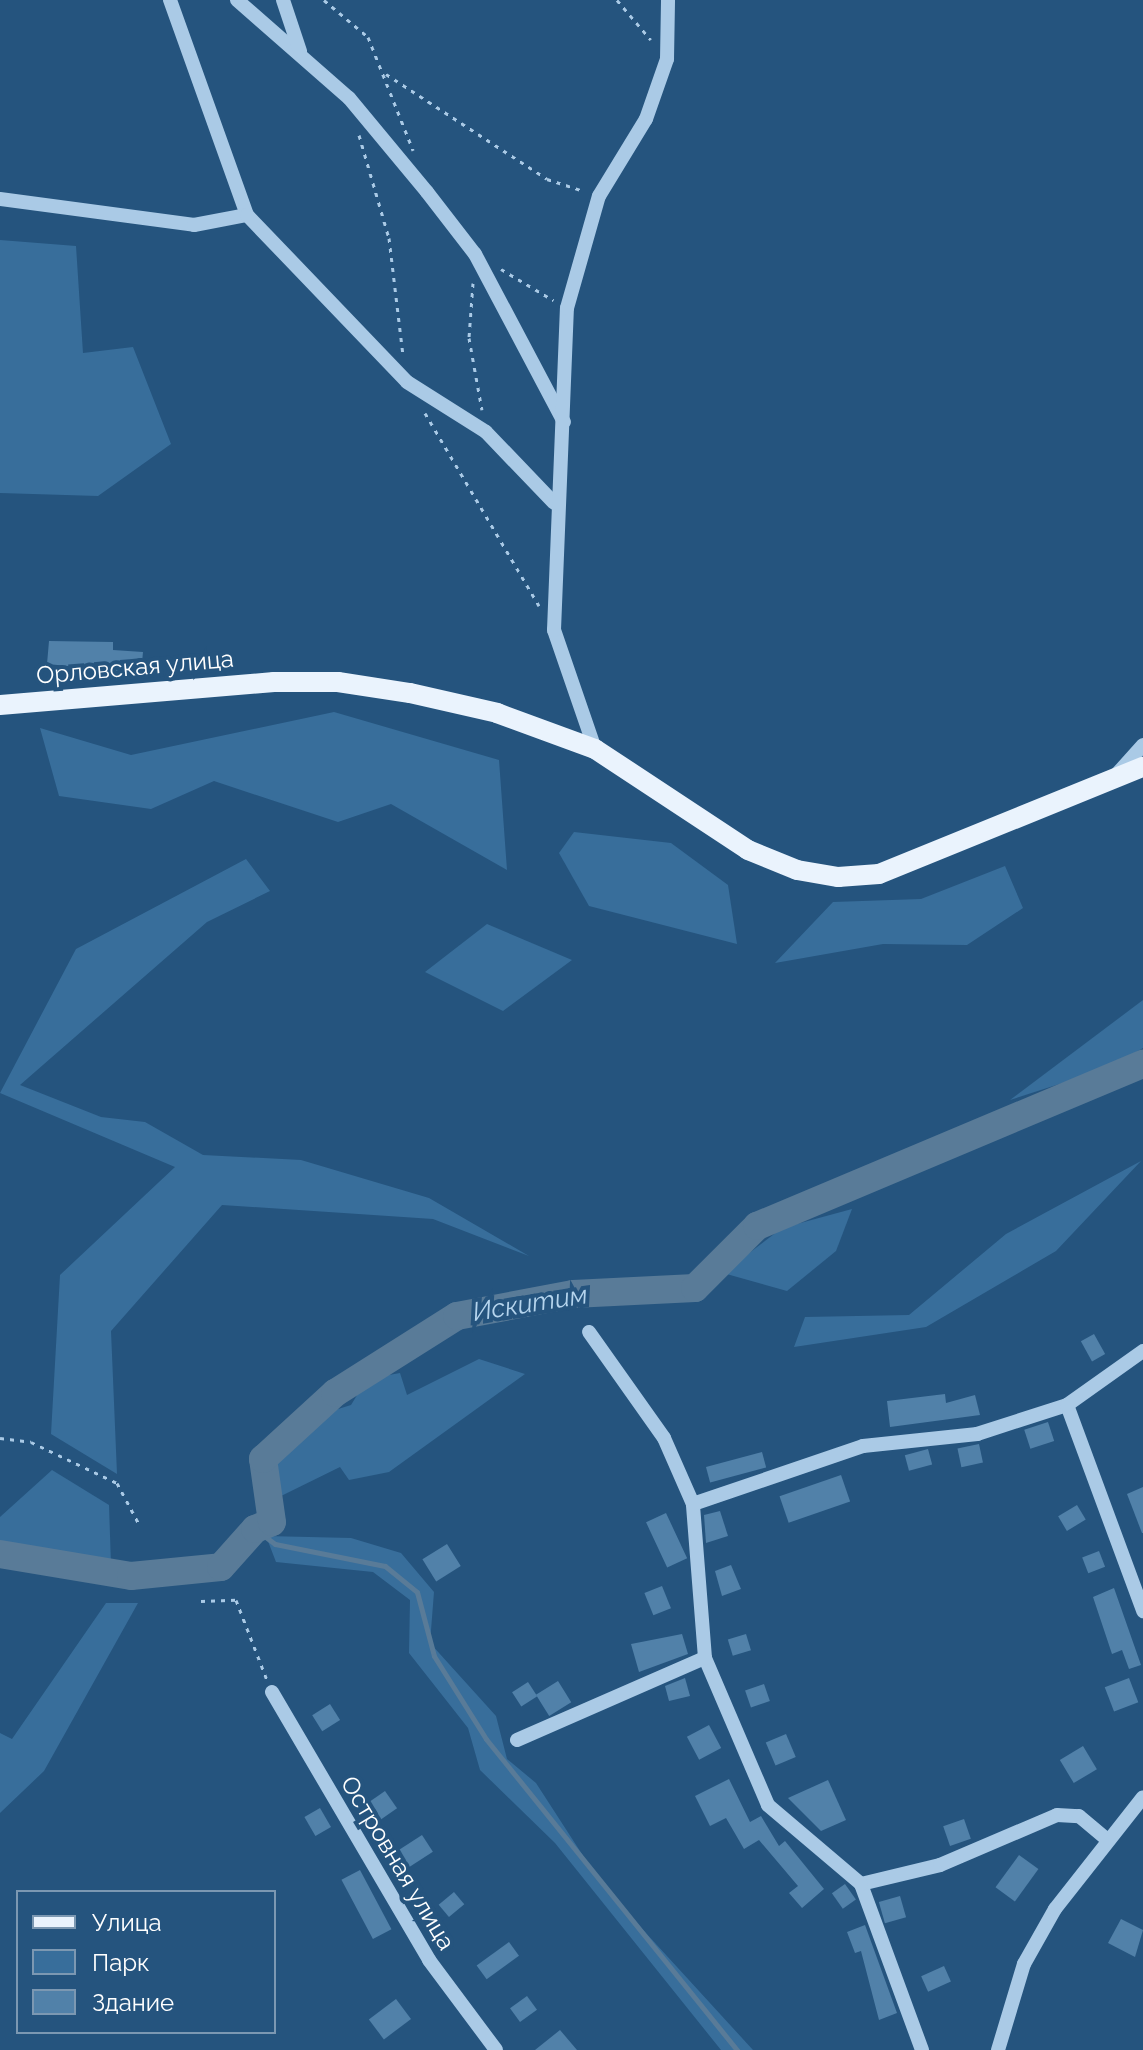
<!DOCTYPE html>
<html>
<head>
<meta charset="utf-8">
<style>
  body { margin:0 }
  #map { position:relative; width:1143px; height:2050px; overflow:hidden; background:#25547e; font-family:Raleway,sans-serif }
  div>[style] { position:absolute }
  .green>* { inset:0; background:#386e9b }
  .stream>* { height:5px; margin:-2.5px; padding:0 2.5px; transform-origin:2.5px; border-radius:2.5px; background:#597b98 }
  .river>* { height:28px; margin:-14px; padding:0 14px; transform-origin:14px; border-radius:14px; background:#597b98 }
  .building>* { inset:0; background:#5181a9; transform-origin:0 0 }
  .path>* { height:3px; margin-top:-1.5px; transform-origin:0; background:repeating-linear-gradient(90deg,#aacae6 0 4px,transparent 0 10px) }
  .minor>* { height:14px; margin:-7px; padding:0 7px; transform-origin:7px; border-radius:7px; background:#aacae6 }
  .major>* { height:20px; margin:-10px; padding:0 10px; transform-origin:10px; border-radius:10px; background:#eaf3fd }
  span { translate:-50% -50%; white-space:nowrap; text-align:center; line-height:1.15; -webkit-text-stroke:8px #25547e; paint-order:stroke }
  .street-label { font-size:24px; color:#fff }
  .water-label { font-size:26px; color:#b5d4ed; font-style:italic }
  .legend { position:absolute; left:16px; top:1890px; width:260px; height:144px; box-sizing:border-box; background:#25547e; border:2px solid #7c98b2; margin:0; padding:10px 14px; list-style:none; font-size:24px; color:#fff }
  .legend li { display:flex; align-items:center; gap:16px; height:40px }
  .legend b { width:40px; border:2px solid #7c98b2 }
</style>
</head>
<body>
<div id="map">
  <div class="green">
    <i style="clip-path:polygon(0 240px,76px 246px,83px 353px,133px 347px,171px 444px,98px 496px,0 493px)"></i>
    <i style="clip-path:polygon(334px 712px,499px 760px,507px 870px,391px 804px,338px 822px,214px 781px,151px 809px,59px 796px,40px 728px,131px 755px)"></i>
    <i style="clip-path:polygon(574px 832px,671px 843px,728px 885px,737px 944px,589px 906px,559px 853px)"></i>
    <i style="clip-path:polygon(246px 859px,270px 891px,207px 922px,20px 1085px,101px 1117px,145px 1122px,203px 1155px,301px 1160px,429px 1198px,529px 1256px,433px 1219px,222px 1205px,111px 1331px,117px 1474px,51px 1434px,60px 1275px,175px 1167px,0 1093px,76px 949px)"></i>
    <i style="clip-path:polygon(1005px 866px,1023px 908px,967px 945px,883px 944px,775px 963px,833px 902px,921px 899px)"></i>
    <i style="clip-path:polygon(487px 924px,572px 960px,503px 1011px,425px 972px)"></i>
    <i style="clip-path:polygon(1143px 1000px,1143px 1048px,1109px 1068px,1010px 1100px)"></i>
    <i style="clip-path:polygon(1141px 1161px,1056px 1251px,926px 1327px,794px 1347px,805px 1317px,909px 1315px,1006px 1234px)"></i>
    <i style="clip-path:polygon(852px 1209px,836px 1251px,787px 1291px,723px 1273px,782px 1228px)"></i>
    <i style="clip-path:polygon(479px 1359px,525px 1374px,389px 1472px,349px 1480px,340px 1467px,279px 1497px,275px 1461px,322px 1414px,351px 1405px,367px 1379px,400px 1373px,407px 1395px)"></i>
    <i style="clip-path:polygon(52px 1470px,109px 1505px,111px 1565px,0 1544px,0 1517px)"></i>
    <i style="clip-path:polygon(266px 1536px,351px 1538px,401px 1553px,434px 1592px,430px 1643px,496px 1716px,507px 1759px,536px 1783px,602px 1885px,753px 2050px,721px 2050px,555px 1843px,480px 1770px,468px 1728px,409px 1653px,410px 1600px,373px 1572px,276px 1562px)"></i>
    <i style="clip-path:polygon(106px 1603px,138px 1603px,44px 1771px,0 1813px,0 1733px,12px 1739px)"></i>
  </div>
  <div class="stream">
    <i style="left:255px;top:1529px;width:25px;rotate:37deg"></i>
    <i style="left:275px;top:1544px;width:112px;rotate:11.3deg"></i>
    <i style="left:385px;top:1566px;width:41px;rotate:39.1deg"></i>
    <i style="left:417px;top:1592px;width:66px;rotate:75.1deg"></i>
    <i style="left:434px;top:1656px;width:98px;rotate:57.9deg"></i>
    <i style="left:486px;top:1739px;width:400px;rotate:51.1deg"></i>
  </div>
  <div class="river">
    <i style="left:0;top:1554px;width:133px;rotate:9.5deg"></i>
    <i style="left:131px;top:1576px;width:90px;rotate:-5.7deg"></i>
    <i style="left:221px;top:1567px;width:51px;rotate:-48.2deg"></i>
    <i style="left:255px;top:1529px;width:18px;rotate:-22deg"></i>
    <i style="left:272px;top:1522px;width:64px;rotate:-98.1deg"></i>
    <i style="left:263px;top:1459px;width:98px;rotate:-42.5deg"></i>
    <i style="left:335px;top:1393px;width:144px;rotate:-32.3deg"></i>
    <i style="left:457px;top:1316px;width:118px;rotate:-10.7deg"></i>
    <i style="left:573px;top:1294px;width:122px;rotate:-2.8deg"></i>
    <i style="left:695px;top:1288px;width:88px;rotate:-45deg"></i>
    <i style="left:757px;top:1226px;width:419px;rotate:-22.8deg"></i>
  </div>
  <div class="building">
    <i style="clip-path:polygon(49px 641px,113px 642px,113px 650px,143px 652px,141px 673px,47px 664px)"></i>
    <i style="left:1094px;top:1334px;width:23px;height:15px;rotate:61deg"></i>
    <i style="clip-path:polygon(945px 1394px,946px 1403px,975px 1395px,980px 1415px,890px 1427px,887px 1401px)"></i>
    <i style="left:1048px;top:1422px;width:20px;height:25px;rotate:72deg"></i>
    <i style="left:979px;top:1444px;width:19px;height:22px;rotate:78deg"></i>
    <i style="left:928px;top:1449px;width:16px;height:24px;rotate:75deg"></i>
    <i style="left:762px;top:1452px;width:16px;height:58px;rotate:75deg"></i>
    <i style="left:841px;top:1475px;width:28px;height:65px;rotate:71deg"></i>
    <i style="clip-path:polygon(1143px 1487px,1143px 1533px,1142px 1533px,1127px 1494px)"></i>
    <i style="left:1077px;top:1505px;width:17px;height:22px;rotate:59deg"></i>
    <i style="clip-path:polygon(720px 1511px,728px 1536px,706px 1543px,704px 1515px)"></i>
    <i style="left:666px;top:1513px;width:50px;height:22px;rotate:65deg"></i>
    <i style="left:447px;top:1544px;width:26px;height:29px;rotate:58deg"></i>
    <i style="left:1099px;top:1551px;width:17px;height:18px;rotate:69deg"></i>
    <i style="clip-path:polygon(731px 1565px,741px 1589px,722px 1596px,715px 1571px)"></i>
    <i style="left:662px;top:1586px;width:24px;height:19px;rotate:68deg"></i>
    <i style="clip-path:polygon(1114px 1588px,1141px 1665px,1129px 1669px,1122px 1650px,1112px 1654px,1093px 1597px)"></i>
    <i style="clip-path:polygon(682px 1634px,688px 1654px,639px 1672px,631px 1644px)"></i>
    <i style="left:746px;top:1634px;width:17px;height:19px;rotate:73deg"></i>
    <i style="clip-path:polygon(685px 1678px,690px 1696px,669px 1701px,665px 1686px)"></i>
    <i style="left:1129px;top:1678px;width:26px;height:26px;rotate:69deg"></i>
    <i style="left:558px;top:1681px;width:25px;height:26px;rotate:58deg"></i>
    <i style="left:528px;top:1682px;width:17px;height:19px;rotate:57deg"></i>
    <i style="left:764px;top:1684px;width:18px;height:20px;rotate:71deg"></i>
    <i style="left:330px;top:1704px;width:19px;height:21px;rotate:58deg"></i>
    <i style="left:709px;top:1725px;width:26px;height:25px;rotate:62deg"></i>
    <i style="left:786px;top:1734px;width:25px;height:22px;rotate:67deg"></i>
    <i style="left:1083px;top:1746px;width:27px;height:27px;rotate:59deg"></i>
    <i style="clip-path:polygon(729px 1779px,750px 1822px,761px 1816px,779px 1846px,785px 1841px,824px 1889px,802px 1908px,789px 1893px,798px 1886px,759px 1840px,744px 1849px,726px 1818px,710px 1826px,695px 1796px)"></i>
    <i style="clip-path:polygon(828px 1780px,846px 1820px,821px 1831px,788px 1798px)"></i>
    <i style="left:385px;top:1791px;width:21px;height:22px;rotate:55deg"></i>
    <i style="left:320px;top:1808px;width:22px;height:18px;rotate:60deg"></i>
    <i style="left:964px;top:1819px;width:21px;height:22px;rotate:71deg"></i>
    <i style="left:422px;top:1835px;width:20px;height:29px;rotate:57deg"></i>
    <i style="left:1019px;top:1855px;width:24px;height:40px;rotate:36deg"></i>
    <i style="left:360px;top:1870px;width:67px;height:21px;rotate:62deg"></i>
    <i style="left:845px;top:1884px;width:19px;height:16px;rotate:55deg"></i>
    <i style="left:454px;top:1892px;width:16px;height:20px;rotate:50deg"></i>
    <i style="left:900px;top:1896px;width:22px;height:22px;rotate:74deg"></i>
    <i style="clip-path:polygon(1121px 1919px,1143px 1930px,1135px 1957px,1108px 1943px)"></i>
    <i style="clip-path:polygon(865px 1925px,897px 2013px,879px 2020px,861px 1951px,855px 1953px,847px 1932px)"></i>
    <i style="left:509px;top:1942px;width:17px;height:40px;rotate:54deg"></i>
    <i style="left:944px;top:1966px;width:17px;height:25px;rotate:66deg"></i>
    <i style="left:527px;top:1996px;width:17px;height:21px;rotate:54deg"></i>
    <i style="left:396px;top:1999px;width:25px;height:34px;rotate:53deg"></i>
    <i style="clip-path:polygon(560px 2030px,577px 2050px,535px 2050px)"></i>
  </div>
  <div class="path">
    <i style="left:324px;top:0;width:57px;rotate:40.1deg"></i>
    <i style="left:368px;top:37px;width:122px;rotate:68.3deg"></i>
    <i style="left:617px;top:0;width:52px;rotate:49.6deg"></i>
    <i style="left:386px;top:74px;width:192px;rotate:33.1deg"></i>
    <i style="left:547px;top:179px;width:39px;rotate:18deg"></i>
    <i style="left:359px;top:135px;width:107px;rotate:73.8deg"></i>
    <i style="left:389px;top:238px;width:118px;rotate:83.2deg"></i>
    <i style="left:501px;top:269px;width:61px;rotate:30.8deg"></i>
    <i style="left:473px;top:283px;width:55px;rotate:94.2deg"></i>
    <i style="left:469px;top:338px;width:73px;rotate:79.8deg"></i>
    <i style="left:425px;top:413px;width:224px;rotate:59.4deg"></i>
    <i style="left:0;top:1438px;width:31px;rotate:7deg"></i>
    <i style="left:31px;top:1442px;width:95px;rotate:25.5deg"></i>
    <i style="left:117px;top:1483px;width:47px;rotate:61.8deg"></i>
    <i style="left:201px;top:1601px;width:35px;rotate:-2deg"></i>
    <i style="left:236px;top:1600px;width:86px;rotate:68.8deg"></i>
  </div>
  <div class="minor">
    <i style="left:170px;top:0;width:228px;rotate:70.3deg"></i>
    <i style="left:237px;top:0;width:149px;rotate:41.2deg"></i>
    <i style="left:349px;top:98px;width:122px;rotate:50.3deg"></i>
    <i style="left:427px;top:192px;width:78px;rotate:52.3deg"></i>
    <i style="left:475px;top:254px;width:190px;rotate:62.1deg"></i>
    <i style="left:283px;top:0;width:54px;rotate:71.6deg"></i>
    <i style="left:0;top:199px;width:196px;rotate:7.6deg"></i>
    <i style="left:194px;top:225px;width:54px;rotate:-10.7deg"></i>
    <i style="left:247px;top:215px;width:231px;rotate:46.2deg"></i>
    <i style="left:407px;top:382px;width:93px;rotate:32.3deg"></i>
    <i style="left:486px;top:432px;width:98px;rotate:46.2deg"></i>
    <i style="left:595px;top:749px;width:126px;rotate:-109deg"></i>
    <i style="left:554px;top:630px;width:322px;rotate:-87.7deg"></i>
    <i style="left:567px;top:308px;width:116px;rotate:-74.1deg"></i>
    <i style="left:599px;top:196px;width:90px;rotate:-58.6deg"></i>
    <i style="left:646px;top:119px;width:64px;rotate:-70.7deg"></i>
    <i style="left:667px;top:59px;width:59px;rotate:-89deg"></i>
    <i style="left:1117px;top:774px;width:39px;rotate:-48deg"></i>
    <i style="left:589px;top:1332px;width:130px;rotate:54.7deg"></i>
    <i style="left:664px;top:1438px;width:72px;rotate:66.3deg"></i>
    <i style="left:1067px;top:1405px;width:220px;rotate:69.7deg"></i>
    <i style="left:272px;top:1692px;width:311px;rotate:59.6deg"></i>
    <i style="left:429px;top:1960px;width:112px;rotate:53.3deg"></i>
    <i style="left:517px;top:1740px;width:205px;rotate:-23.6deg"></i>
    <i style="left:861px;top:1884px;width:81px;rotate:-13.5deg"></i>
    <i style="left:940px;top:1865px;width:127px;rotate:-23.1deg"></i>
    <i style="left:1057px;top:1815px;width:22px;rotate:3deg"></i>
    <i style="left:1079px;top:1816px;width:35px;rotate:40deg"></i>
    <i style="left:922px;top:2050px;width:177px;rotate:-110.2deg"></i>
    <i style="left:861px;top:1884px;width:122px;rotate:-139.7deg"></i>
    <i style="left:768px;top:1805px;width:160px;rotate:-113.2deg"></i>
    <i style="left:705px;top:1658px;width:154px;rotate:-94.5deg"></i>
    <i style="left:693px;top:1504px;width:180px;rotate:-18.8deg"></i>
    <i style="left:863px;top:1446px;width:115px;rotate:-6deg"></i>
    <i style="left:977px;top:1434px;width:95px;rotate:-17.9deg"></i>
    <i style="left:1067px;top:1405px;width:93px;rotate:-35.4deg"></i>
    <i style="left:998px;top:2050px;width:90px;rotate:-73.2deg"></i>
    <i style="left:1024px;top:1964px;width:63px;rotate:-60.6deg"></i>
    <i style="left:1055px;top:1909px;width:142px;rotate:-51.8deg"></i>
  </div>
  <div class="major">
    <i style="left:0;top:705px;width:275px;rotate:-4.8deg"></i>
    <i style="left:274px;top:682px;width:64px"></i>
    <i style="left:338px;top:682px;width:73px;rotate:8.7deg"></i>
    <i style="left:410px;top:693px;width:89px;rotate:12.9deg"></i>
    <i style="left:497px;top:713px;width:104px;rotate:20.2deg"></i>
    <i style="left:595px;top:749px;width:183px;rotate:33.4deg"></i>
    <i style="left:748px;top:850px;width:53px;rotate:22.2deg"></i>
    <i style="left:797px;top:870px;width:42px;rotate:9.7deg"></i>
    <i style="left:838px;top:877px;width:41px;rotate:-4.2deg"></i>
    <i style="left:879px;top:874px;width:285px;rotate:-22.1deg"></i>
  </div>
  <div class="street-label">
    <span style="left:135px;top:667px;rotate:-5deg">Орловская улица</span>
    <span style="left:398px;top:1863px;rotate:59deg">Островная улица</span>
  </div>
  <div class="water-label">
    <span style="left:530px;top:1304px;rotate:-9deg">Искитим</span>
  </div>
  <ul class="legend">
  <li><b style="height:10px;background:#eaf3fd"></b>Улица</li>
  <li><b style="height:22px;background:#386e9b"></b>Парк</li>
  <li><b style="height:22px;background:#5181a9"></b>Здание</li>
  </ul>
</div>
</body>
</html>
